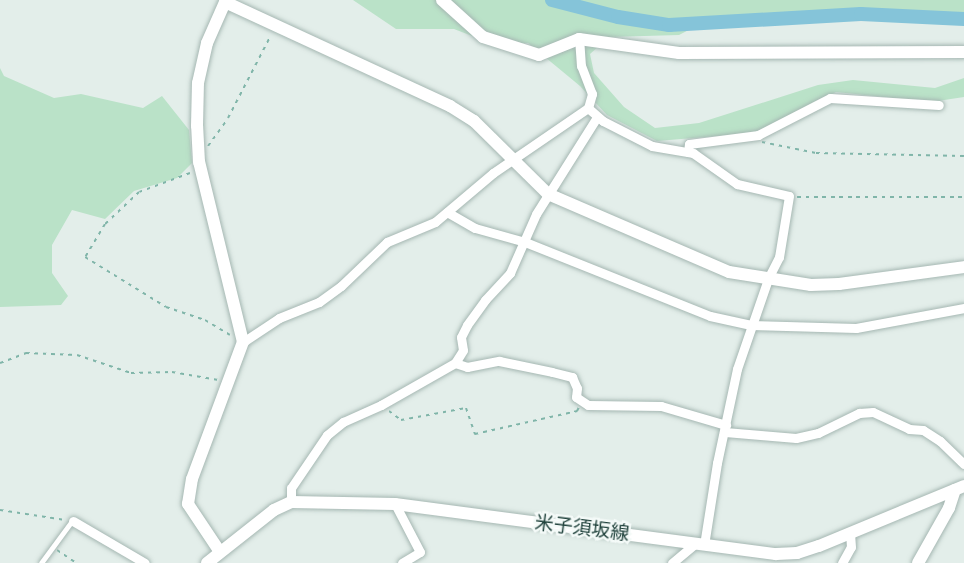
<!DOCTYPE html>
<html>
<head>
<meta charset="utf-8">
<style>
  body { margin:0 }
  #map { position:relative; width:964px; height:563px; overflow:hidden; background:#e3eeea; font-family:"Nunito Sans","Noto Sans JP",sans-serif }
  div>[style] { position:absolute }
  .green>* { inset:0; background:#bae2c8 }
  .river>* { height:14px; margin:-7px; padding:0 7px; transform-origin:7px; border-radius:7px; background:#85c4d9 }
  .path>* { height:2px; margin-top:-1px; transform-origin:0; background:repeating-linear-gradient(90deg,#80b5a9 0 3.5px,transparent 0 8.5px) }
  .roads { filter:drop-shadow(0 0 2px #a5b7b2) drop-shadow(0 0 2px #a5b7b2) }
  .lane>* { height:4.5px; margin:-2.25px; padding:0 2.25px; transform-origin:2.25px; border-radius:2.25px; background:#fff }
  .street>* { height:9px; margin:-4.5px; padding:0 4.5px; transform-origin:4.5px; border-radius:4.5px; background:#fff }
  .secondary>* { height:12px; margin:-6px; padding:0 6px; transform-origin:6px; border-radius:6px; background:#fff }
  span { translate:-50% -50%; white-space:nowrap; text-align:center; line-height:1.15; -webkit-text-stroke:5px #f4faf8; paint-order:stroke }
  .street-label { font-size:19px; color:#20423c }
</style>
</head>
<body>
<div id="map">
  <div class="green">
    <i style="clip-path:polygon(353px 0,964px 0,964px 14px,716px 16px,679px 35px,609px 37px,590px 54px,594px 73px,624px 107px,655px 128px,699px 123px,818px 85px,853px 80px,935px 88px,964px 78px,964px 97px,931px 102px,836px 92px,754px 133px,657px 141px,607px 115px,580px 86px,528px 43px,493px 44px,454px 29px,396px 29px)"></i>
    <i style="clip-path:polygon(0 68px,4px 76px,54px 98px,81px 94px,143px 108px,162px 96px,189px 130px,192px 163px,177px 178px,134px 191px,105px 219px,72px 210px,52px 245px,52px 273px,68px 296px,61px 305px,0 307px)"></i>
  </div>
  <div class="river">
    <i style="left:552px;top:0;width:68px;rotate:14.4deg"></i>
    <i style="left:618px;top:17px;width:52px;rotate:8.9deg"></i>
    <i style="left:669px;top:25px;width:192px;rotate:-3.3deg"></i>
    <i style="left:861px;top:14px;width:103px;rotate:2.8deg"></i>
  </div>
  <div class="path">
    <i style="left:762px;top:142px;width:55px;rotate:11.5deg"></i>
    <i style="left:816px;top:153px;width:148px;rotate:1.2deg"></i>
    <i style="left:208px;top:146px;width:34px;rotate:-54deg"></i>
    <i style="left:228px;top:118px;width:93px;rotate:-62.6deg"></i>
    <i style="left:190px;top:173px;width:54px;rotate:159.6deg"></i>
    <i style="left:139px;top:192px;width:47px;rotate:136.7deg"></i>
    <i style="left:105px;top:224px;width:39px;rotate:121deg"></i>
    <i style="left:85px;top:257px;width:95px;rotate:31.7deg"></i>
    <i style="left:166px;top:307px;width:41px;rotate:18.4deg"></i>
    <i style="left:205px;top:320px;width:29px;rotate:31deg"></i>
    <i style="left:797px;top:197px;width:167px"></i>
    <i style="left:0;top:363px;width:28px;rotate:-21deg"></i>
    <i style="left:26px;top:353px;width:51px;rotate:2.2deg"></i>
    <i style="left:77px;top:355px;width:57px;rotate:18.4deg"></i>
    <i style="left:131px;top:373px;width:41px;rotate:-1.4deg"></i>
    <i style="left:172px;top:372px;width:47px;rotate:9.9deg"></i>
    <i style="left:389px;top:411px;width:15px;rotate:37deg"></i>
    <i style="left:401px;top:420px;width:66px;rotate:-10.5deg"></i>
    <i style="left:466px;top:408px;width:28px;rotate:71deg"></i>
    <i style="left:475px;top:434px;width:105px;rotate:-12.7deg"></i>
    <i style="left:577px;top:411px;width:4px;rotate:-63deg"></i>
    <i style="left:0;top:510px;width:66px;rotate:8.7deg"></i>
    <i style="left:57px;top:550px;width:23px;rotate:34deg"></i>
  </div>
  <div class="roads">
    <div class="lane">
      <i style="left:41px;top:563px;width:52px;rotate:-53.6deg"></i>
    </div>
    <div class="street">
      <i style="left:588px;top:108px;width:20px;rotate:41deg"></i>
      <i style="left:603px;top:121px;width:55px;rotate:27deg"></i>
      <i style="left:652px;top:146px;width:42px;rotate:9.7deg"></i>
      <i style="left:693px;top:153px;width:54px;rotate:35.2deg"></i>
      <i style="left:737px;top:184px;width:53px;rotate:13deg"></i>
      <i style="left:789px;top:196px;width:62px;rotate:99.3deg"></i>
      <i style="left:779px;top:257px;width:25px;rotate:117deg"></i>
      <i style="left:768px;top:279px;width:95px;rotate:109deg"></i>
      <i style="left:737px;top:369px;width:96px;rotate:102deg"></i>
      <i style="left:717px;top:463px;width:83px;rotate:99deg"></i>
      <i style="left:688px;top:152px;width:8px;rotate:-83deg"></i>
      <i style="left:689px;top:144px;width:70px;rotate:-7.4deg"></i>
      <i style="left:758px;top:135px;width:81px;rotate:-27.2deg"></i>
      <i style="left:830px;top:98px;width:109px;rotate:3.7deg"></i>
      <i style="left:447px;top:212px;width:32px;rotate:30deg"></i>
      <i style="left:475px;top:228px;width:52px;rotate:15.6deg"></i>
      <i style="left:525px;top:242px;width:199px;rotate:21.8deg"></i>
      <i style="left:710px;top:316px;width:42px;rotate:12.4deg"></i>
      <i style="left:751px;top:325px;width:105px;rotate:1.6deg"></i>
      <i style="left:856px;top:328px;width:110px;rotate:-10.5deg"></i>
      <i style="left:243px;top:342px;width:43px;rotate:-33.7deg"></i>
      <i style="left:279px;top:318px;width:43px;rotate:-21.8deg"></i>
      <i style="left:319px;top:302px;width:27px;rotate:-36deg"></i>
      <i style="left:341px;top:286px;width:64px;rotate:-43.7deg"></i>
      <i style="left:387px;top:242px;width:52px;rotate:-22.6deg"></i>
      <i style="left:435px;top:222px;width:76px;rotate:-40.2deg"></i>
      <i style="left:493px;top:173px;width:115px;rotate:-34.4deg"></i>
      <i style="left:588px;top:108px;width:15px;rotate:-74deg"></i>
      <i style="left:592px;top:94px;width:30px;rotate:-111deg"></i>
      <i style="left:581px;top:66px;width:27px;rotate:-94deg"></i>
      <i style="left:455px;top:363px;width:13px;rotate:18deg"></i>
      <i style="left:467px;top:367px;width:33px;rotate:-11deg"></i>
      <i style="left:499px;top:361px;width:54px;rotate:11.7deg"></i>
      <i style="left:552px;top:372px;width:21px;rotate:14deg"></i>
      <i style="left:572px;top:377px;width:12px;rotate:66deg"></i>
      <i style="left:577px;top:388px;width:9px;rotate:96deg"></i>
      <i style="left:576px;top:397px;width:14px;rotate:34deg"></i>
      <i style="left:588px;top:405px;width:73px;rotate:0.8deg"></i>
      <i style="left:661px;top:406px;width:68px;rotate:16.3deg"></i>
      <i style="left:725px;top:432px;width:71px;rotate:4.8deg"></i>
      <i style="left:796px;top:438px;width:23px;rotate:-13deg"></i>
      <i style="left:818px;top:433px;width:46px;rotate:-26deg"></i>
      <i style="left:859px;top:413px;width:14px;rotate:-4deg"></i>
      <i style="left:873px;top:412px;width:40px;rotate:25deg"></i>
      <i style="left:909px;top:429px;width:14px;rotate:4deg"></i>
      <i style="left:923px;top:430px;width:20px;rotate:33deg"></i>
      <i style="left:940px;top:441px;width:33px;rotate:44deg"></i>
      <i style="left:291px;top:502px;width:14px;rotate:-90deg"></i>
      <i style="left:291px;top:488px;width:64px;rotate:-55.8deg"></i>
      <i style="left:327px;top:435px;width:21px;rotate:-39deg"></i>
      <i style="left:343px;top:422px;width:42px;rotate:-24.1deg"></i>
      <i style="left:381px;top:405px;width:85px;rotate:-29.6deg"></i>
      <i style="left:455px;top:363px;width:15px;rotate:-58deg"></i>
      <i style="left:463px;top:350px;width:13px;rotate:-99deg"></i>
      <i style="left:461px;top:337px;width:13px;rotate:-63deg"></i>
      <i style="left:467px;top:325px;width:31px;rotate:-54deg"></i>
      <i style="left:485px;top:300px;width:37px;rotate:-47deg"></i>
      <i style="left:510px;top:273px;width:64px;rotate:-66.2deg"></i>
      <i style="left:536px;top:214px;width:115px;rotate:-57.8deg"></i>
      <i style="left:395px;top:504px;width:54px;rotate:62.5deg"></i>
      <i style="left:420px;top:552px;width:21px;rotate:149deg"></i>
      <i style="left:73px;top:521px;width:83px;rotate:30.3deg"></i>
      <i style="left:672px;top:563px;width:30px;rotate:-40deg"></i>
      <i style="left:842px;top:563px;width:18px;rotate:-61deg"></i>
      <i style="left:851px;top:547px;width:14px;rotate:-94deg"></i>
    </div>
    <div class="secondary">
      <i style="left:442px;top:0;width:55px;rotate:42.1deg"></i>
      <i style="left:483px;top:37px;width:59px;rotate:17.8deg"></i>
      <i style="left:539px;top:55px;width:43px;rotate:-21.8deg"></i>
      <i style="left:579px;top:39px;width:101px;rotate:8deg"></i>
      <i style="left:679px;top:53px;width:285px;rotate:-0.2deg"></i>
      <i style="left:225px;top:2px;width:248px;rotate:24.8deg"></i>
      <i style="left:450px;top:106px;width:28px;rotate:32deg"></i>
      <i style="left:474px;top:121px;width:104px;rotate:44.6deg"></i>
      <i style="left:548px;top:194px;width:197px;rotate:23.3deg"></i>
      <i style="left:729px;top:272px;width:83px;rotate:9deg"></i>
      <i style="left:811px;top:285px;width:28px;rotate:-2deg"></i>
      <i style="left:839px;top:284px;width:126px;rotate:-7.7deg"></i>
      <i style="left:220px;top:552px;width:58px;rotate:-123.7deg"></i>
      <i style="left:188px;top:504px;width:25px;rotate:-81deg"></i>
      <i style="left:192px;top:479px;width:146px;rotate:-69.6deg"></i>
      <i style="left:243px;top:342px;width:185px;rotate:-103.7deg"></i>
      <i style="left:199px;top:162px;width:36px;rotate:-93deg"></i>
      <i style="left:197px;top:126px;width:43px;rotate:-88.7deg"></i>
      <i style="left:198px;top:83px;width:41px;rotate:-77.3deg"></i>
      <i style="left:207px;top:43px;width:47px;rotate:-66.2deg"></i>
      <i style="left:207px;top:563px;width:85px;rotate:-38.3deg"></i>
      <i style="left:274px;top:510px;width:19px;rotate:-25deg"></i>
      <i style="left:291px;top:502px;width:104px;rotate:1.1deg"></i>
      <i style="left:395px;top:504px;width:384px;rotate:7.5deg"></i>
      <i style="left:776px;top:554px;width:21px;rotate:-3deg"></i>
      <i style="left:797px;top:553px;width:23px;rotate:-18deg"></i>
      <i style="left:819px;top:546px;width:157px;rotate:-22.5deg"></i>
      <i style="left:918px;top:563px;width:63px;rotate:-60.6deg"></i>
      <i style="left:949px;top:508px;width:19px;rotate:-72deg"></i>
    </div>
  </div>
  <div class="street-label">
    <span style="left:582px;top:529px;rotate:7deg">米子須坂線</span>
  </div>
</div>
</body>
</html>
